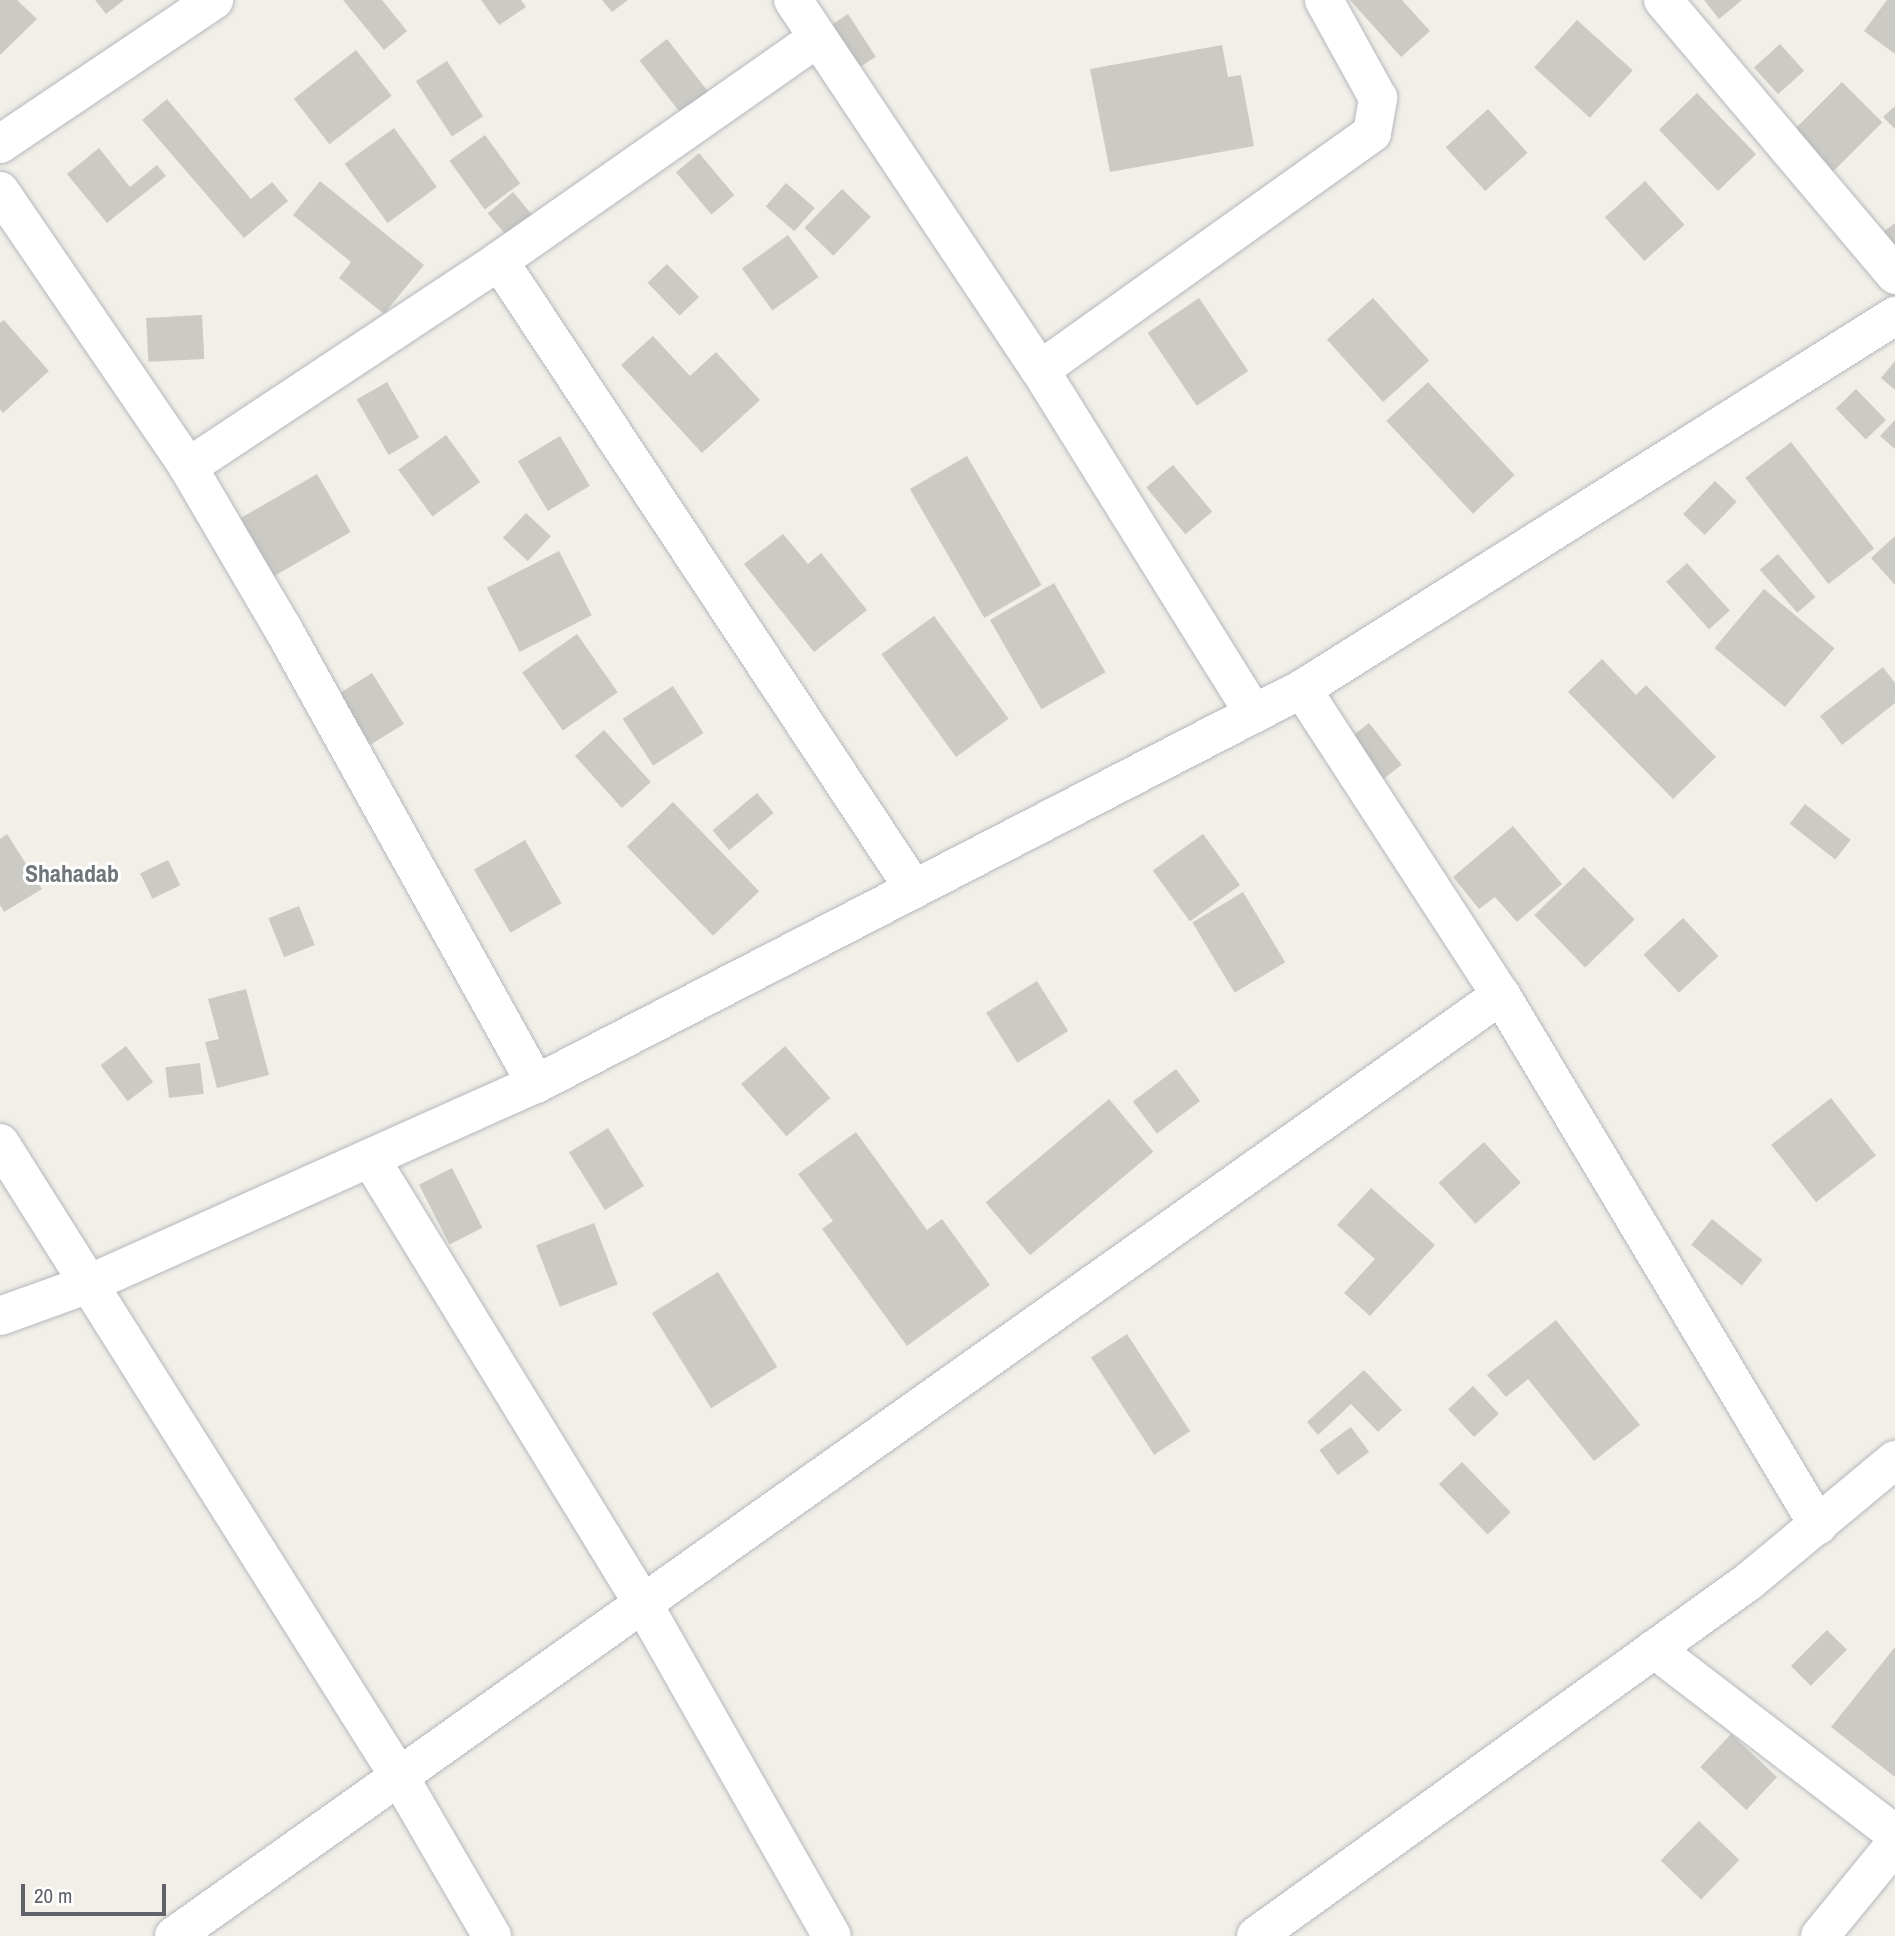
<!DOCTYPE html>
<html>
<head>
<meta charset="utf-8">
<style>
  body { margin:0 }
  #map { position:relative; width:1895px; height:1936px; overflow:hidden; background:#f1efe8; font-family:"Archivo Narrow",sans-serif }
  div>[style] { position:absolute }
  .building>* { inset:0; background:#cccac5; transform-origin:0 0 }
  .roads { filter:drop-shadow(0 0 2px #b5b8bc) drop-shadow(0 0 2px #b5b8bc) }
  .street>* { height:38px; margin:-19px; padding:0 19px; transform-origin:19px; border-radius:19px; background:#fff }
  .secondary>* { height:38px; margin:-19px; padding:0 19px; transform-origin:19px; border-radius:19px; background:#fff }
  span { translate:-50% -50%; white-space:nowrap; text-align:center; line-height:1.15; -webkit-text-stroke:6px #fff; paint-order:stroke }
  .quarter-label { font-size:24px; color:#70757a; font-weight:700 }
  .scale { position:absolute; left:21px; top:1884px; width:145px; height:32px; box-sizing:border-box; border:4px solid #5f6368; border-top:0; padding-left:9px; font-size:21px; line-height:24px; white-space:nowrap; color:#5f6368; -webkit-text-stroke:5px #fff; paint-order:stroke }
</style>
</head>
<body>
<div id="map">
  <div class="building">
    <i style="clip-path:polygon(0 0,17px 0,37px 19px,0 55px)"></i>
    <i style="clip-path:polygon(95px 0,124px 0,106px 14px)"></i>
    <i style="clip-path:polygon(343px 0,382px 0,407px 31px,384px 50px)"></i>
    <i style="clip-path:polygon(481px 0,521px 0,526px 7px,499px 25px)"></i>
    <i style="clip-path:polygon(602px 0,628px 0,612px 12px)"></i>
    <i style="clip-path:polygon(1350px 0,1402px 0,1430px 31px,1401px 57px)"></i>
    <i style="clip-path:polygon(1704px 0,1742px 0,1719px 19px)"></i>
    <i style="clip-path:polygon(1887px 0,1895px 0,1895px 54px,1864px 31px)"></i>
    <i style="left:848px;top:14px;width:51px;height:22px;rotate:57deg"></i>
    <i style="left:1577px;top:20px;width:75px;height:64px;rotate:42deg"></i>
    <i style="left:667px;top:39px;width:72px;height:35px;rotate:52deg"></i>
    <i style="left:1780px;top:44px;width:36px;height:35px;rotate:48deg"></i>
    <i style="clip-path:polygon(1222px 45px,1228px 77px,1241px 75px,1254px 146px,1110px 172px,1090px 69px)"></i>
    <i style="left:356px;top:50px;width:58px;height:79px;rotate:52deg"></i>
    <i style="left:447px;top:61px;width:66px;height:37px;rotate:57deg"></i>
    <i style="left:1842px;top:82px;width:57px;height:71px;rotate:45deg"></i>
    <i style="left:1697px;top:93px;width:85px;height:53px;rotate:46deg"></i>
    <i style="clip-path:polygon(167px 99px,251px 199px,272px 182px,288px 201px,244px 238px,142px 120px)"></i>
    <i style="clip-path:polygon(1895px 106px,1895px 129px,1883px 117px)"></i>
    <i style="left:1488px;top:109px;width:59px;height:57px;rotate:48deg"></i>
    <i style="left:394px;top:128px;width:73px;height:61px;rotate:54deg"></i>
    <i style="left:485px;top:135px;width:60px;height:44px;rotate:54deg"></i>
    <i style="clip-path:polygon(99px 148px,130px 187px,157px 165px,166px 176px,107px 223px,67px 174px)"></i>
    <i style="left:699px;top:153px;width:55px;height:30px;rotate:50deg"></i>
    <i style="clip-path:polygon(320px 181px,424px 265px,384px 314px,339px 278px,351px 262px,293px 215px)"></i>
    <i style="left:1645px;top:181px;width:59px;height:54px;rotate:48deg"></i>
    <i style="left:786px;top:183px;width:38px;height:31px;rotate:41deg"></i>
    <i style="left:842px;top:189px;width:40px;height:54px;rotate:44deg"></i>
    <i style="left:513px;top:192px;width:34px;height:33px;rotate:50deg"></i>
    <i style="clip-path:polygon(1895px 223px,1895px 262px,1876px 237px)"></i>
    <i style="left:788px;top:235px;width:52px;height:57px;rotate:54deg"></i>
    <i style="left:667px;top:264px;width:46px;height:27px;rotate:46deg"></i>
    <i style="left:1199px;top:298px;width:88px;height:62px;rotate:56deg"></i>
    <i style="left:1373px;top:298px;width:84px;height:62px;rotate:48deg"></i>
    <i style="left:202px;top:315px;width:44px;height:56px;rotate:87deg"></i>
    <i style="clip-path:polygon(4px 320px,49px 371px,3px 413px,0 409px,0 323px)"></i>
    <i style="clip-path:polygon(653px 336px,690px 376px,716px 352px,760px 400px,702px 453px,621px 365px)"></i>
    <i style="clip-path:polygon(1895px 361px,1895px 390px,1881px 378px)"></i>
    <i style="left:387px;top:382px;width:64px;height:35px;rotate:60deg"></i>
    <i style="left:1428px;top:382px;width:127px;height:57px;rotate:47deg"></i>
    <i style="left:1856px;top:389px;width:43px;height:28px;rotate:46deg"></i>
    <i style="clip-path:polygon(1895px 420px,1895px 449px,1880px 436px)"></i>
    <i style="left:446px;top:435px;width:58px;height:59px;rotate:54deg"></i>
    <i style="left:560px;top:436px;width:58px;height:49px;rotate:59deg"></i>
    <i style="left:1791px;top:442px;width:135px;height:58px;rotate:52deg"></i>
    <i style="left:967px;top:456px;width:149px;height:66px;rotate:60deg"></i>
    <i style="left:1173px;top:465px;width:61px;height:35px;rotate:50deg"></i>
    <i style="left:317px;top:474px;width:67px;height:91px;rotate:60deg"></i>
    <i style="left:1715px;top:481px;width:30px;height:46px;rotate:44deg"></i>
    <i style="left:526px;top:513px;width:34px;height:34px;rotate:43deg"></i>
    <i style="clip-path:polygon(783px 534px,808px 564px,821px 553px,867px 610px,814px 652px,744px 564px)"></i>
    <i style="clip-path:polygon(1895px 536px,1895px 585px,1871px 558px)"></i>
    <i style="left:559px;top:551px;width:72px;height:81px;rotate:63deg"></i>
    <i style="left:1778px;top:554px;width:57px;height:24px;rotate:49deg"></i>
    <i style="left:1687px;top:563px;width:64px;height:28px;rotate:48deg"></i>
    <i style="left:1054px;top:583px;width:103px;height:74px;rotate:60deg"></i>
    <i style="left:1764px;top:589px;width:92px;height:77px;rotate:40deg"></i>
    <i style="left:934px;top:616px;width:127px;height:65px;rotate:54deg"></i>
    <i style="left:577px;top:634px;width:71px;height:67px;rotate:55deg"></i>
    <i style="clip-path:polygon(1602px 659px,1636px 695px,1646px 685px,1716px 757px,1673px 799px,1568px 692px)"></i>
    <i style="clip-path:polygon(1883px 667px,1895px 683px,1895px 703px,1842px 745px,1820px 716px)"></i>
    <i style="left:372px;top:673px;width:60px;height:39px;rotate:58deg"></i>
    <i style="left:673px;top:686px;width:56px;height:60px;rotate:57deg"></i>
    <i style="left:1369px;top:723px;width:53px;height:37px;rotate:52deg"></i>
    <i style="left:604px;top:730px;width:70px;height:39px;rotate:48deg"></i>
    <i style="left:757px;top:793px;width:26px;height:58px;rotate:50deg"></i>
    <i style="left:673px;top:802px;width:124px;height:64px;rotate:46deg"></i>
    <i style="left:1805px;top:804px;width:58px;height:25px;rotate:38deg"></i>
    <i style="clip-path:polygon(1513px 826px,1562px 884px,1517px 922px,1495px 897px,1479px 909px,1453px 877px)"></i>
    <i style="clip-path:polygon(7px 834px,42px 889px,4px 912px,0 905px,0 839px)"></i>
    <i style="left:1203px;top:834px;width:63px;height:62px;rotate:54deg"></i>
    <i style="left:525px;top:840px;width:73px;height:59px;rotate:60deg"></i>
    <i style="left:168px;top:860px;width:28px;height:31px;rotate:64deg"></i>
    <i style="left:1584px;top:867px;width:73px;height:69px;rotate:46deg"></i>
    <i style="left:1243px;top:892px;width:82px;height:59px;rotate:59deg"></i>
    <i style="left:299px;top:906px;width:42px;height:33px;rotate:68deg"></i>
    <i style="left:1683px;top:918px;width:52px;height:54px;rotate:47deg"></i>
    <i style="left:1037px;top:981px;width:59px;height:60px;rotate:58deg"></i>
    <i style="clip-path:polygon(246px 989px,269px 1075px,217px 1088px,205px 1042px,219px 1039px,208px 999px)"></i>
    <i style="left:126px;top:1046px;width:45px;height:32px;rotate:53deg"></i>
    <i style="left:785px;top:1046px;width:69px;height:58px;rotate:49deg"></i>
    <i style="left:200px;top:1063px;width:31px;height:35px;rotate:83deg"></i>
    <i style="left:1176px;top:1069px;width:40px;height:54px;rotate:53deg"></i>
    <i style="left:1831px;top:1098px;width:73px;height:76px;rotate:52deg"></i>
    <i style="left:1109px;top:1099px;width:69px;height:161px;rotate:50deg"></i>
    <i style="left:608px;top:1128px;width:68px;height:46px;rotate:58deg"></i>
    <i style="clip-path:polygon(856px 1132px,927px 1230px,942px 1219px,990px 1285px,907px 1346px,822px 1229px,833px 1221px,798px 1174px)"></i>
    <i style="left:1484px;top:1142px;width:55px;height:61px;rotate:48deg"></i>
    <i style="left:452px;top:1168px;width:67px;height:37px;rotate:63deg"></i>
    <i style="clip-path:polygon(1371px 1188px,1435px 1245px,1370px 1316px,1344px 1293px,1375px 1259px,1337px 1225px)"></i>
    <i style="left:1712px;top:1219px;width:65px;height:33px;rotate:39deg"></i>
    <i style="left:594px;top:1223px;width:66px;height:62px;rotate:69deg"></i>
    <i style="left:718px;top:1272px;width:112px;height:78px;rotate:58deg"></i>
    <i style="clip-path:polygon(1556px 1320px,1640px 1425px,1594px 1461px,1528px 1379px,1506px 1397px,1487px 1375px)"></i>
    <i style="left:1127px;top:1334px;width:116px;height:43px;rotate:57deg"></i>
    <i style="clip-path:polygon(1364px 1370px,1402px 1410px,1378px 1432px,1351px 1404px,1318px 1435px,1307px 1422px)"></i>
    <i style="left:1473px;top:1386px;width:38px;height:34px;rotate:47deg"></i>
    <i style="left:1351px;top:1427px;width:31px;height:39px;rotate:54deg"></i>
    <i style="left:1462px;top:1462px;width:70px;height:32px;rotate:46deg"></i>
    <i style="left:1827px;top:1630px;width:28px;height:51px;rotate:45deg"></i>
    <i style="clip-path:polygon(1895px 1647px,1895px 1777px,1831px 1727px)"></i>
    <i style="left:1731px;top:1734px;width:63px;height:45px;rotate:43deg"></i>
    <i style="left:1699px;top:1821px;width:56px;height:55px;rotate:44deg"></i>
  </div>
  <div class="roads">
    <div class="street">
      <i style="left:793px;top:0;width:445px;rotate:56.3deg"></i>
      <i style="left:1040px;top:370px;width:405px;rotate:58.1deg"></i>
      <i style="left:1663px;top:0;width:360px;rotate:49.8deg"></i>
      <i style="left:0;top:144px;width:258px;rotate:-33.9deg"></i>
      <i style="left:0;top:191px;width:334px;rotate:55.7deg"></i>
      <i style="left:188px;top:467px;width:186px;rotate:59.6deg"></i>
      <i style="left:282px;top:627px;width:523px;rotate:60.93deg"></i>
      <i style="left:499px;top:261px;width:753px;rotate:56.54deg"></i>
      <i style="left:1040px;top:370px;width:408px;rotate:-35.5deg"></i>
      <i style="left:1372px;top:133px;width:36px;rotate:-80deg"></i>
      <i style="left:1378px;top:98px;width:112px;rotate:-118.9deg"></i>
      <i style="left:188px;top:467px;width:373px;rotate:-33.5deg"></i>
      <i style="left:499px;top:261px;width:389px;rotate:-35deg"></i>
      <i style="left:1302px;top:689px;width:365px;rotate:57deg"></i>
      <i style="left:1501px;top:995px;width:618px;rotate:59.12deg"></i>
      <i style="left:0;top:1143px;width:750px;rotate:57.79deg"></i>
      <i style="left:400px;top:1778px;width:183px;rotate:59.8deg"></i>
      <i style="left:370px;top:1158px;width:521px;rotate:58.51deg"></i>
      <i style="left:642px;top:1602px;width:384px;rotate:60.4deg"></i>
      <i style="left:0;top:1316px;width:91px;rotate:-19.8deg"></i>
      <i style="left:86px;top:1285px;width:493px;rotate:-24.1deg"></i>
      <i style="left:536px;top:1084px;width:862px;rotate:-27.28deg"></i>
      <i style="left:1302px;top:689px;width:701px;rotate:-32.17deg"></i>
      <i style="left:1654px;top:1649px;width:304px;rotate:37.5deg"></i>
      <i style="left:174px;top:1936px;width:1627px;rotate:-35.34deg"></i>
      <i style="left:1820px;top:1936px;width:119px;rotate:-50.8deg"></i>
    </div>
    <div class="secondary">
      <i style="left:1256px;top:1936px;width:606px;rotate:-35.74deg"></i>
      <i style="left:1748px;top:1582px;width:191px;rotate:-39.7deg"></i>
    </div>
  </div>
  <div class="quarter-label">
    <span style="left:72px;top:874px">Shahadab</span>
  </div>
  <div class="scale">20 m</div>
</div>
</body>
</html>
